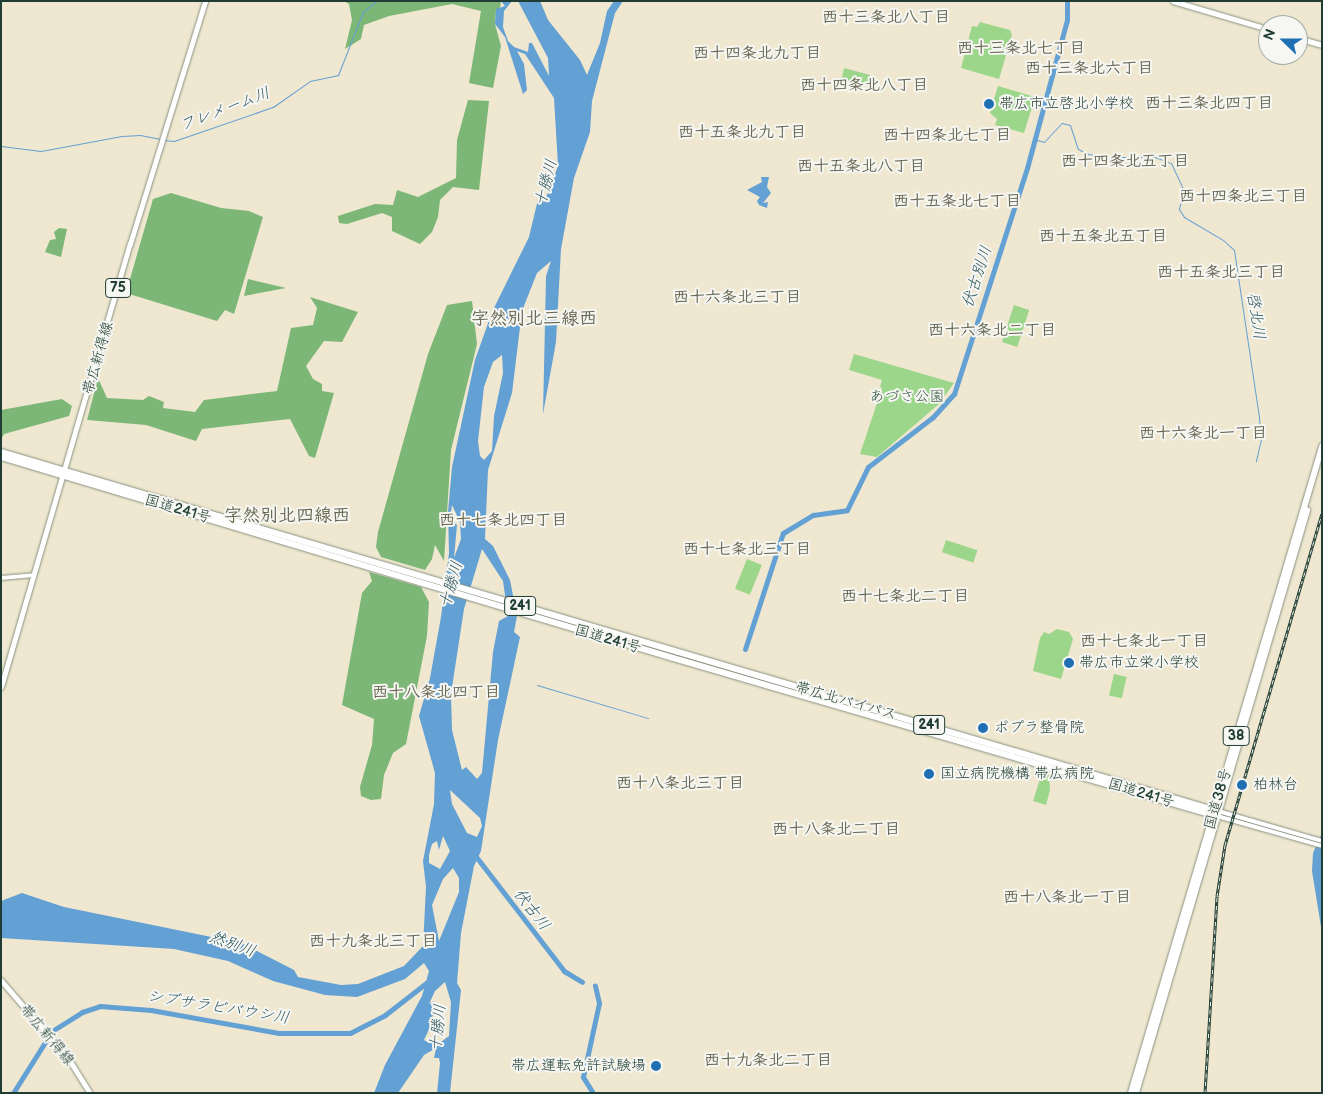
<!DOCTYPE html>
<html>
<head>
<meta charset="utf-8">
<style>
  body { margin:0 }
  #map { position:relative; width:1323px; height:1094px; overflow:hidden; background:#efe7cf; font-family:"Balsamiq Sans","Klee One",sans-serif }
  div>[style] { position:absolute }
  .green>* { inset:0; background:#9bd68b; transform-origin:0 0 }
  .forest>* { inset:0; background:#7cb777 }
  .water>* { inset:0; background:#63a0d4 }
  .stream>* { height:1px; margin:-0.5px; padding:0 0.5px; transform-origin:0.5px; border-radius:0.5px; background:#63a0d4 }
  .river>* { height:5px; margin:-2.5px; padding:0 2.5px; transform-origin:2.5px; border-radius:2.5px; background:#63a0d4 }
  .roads { filter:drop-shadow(0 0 1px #879282) drop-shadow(0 0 1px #879282) }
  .secondary>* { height:4px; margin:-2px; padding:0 2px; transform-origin:2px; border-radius:2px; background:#fff }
  .primary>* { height:4.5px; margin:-2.25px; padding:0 2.25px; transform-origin:2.25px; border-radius:2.25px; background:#fff }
  .highway>* { height:5.5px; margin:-2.75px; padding:0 2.75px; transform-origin:2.75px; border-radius:2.75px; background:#fff }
  .rail>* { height:3px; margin-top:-1.5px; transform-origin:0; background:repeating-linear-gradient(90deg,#f6f6f2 0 4px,#1f3d34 0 8px); box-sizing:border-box; border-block:1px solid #1f3d34 }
  .dots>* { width:14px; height:14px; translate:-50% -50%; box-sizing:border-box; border:2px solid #f6f6f2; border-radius:50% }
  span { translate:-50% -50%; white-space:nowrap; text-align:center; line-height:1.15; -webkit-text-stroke:4px #f6f6f2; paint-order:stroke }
  .shield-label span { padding:1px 4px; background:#f6f6f2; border:1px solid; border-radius:4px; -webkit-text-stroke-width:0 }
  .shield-label { font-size:14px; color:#1f3d34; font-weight:700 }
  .poi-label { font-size:15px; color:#1f3d34 }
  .left { translate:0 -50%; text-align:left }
  .right { translate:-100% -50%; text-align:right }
  .street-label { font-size:15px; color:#1f3d34 }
  .park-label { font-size:15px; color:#385c45 }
  .neighbourhood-label { font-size:16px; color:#676752; font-weight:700 }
  .water-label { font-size:16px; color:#335b64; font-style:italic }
  .quarter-label { font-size:18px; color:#676752; font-weight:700 }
  .frame { position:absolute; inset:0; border:2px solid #1f3d34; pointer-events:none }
  .north { position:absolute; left:1258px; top:15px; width:50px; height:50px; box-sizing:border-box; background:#f6f6f2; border:1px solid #a0aca6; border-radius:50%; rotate:292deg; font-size:14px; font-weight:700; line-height:20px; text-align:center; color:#1f3d34 }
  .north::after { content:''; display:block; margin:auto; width:18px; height:22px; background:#1f6fb2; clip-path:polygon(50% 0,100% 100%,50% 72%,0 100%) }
</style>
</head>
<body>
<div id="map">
  <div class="green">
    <i style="clip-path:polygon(980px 22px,1010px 30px,1012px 35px,999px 79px,961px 68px,972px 26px,977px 27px)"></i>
    <i style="clip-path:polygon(844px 68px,870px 75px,867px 86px,841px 82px)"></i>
    <i style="clip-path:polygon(998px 86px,1035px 97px,1024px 133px,995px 125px,997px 119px,990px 113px)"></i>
    <i style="left:1014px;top:305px;width:16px;height:39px;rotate:18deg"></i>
    <i style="clip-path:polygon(854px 354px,954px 383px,939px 404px,877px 457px,860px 454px,882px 388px,880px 387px,882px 380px,849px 370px)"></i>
    <i style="left:946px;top:540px;width:33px;height:13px;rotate:18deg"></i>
    <i style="left:747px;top:559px;width:16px;height:32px;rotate:22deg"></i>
    <i style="clip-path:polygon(1057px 629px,1069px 632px,1073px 639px,1061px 679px,1033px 671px,1040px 638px,1044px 632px,1049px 634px)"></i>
    <i style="left:1114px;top:674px;width:13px;height:22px;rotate:13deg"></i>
    <i style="clip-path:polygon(1042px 773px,1049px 775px,1050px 790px,1046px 805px,1033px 801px)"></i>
  </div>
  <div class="forest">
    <i style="clip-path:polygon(344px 1px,501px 1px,500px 9px,496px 9px,495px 24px,501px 46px,493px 88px,469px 83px,481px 11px,452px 4px,389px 16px,364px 25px,361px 39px,345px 49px,352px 20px,349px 4px)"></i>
    <i style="clip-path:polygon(468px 100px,489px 101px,479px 190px,453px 187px,440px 200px,438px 217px,432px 232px,420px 244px,392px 231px,392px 217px,382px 213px,347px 224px,339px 223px,338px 216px,375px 204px,393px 205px,397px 190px,418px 197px,456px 178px,457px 140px)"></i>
    <i style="clip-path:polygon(171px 193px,221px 208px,249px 211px,263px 217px,234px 314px,225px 310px,217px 321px,126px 293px,153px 199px)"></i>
    <i style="clip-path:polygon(59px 228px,67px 229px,61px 257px,45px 252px,50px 240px,56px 239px,54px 232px)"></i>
    <i style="clip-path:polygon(248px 279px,286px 288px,244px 296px)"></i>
    <i style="clip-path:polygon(310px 297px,358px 312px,342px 342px,324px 341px,306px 366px,313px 379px,322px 384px,322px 391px,334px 393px,315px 458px,309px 456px,290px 419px,202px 429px,196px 441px,146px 425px,87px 420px,98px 378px,107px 398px,143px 400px,149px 396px,164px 402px,163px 408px,195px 412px,204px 400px,277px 391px,291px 328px,313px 325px,317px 308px)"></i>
    <i style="clip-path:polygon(472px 301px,477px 344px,451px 450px,444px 561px,435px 545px,432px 559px,425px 570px,381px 557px,376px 547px,378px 532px,428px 354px,447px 305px)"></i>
    <i style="clip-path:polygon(62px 399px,72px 406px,69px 416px,4px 434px,1px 439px,1px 410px)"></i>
    <i style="clip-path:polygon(369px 572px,421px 587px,429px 602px,427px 636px,406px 744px,393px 753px,384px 775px,381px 799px,371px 800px,361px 796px,360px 787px,372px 745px,374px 719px,342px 705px,362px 593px,372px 581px)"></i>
  </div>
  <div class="water">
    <i style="clip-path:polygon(evenodd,501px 1px,512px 1px,504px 11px,503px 27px,508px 41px,514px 47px,528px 52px,529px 43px,532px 43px,549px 76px,548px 58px,518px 1px,540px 1px,548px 20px,580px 60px,587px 75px,600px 43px,607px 11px,614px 1px,623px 1px,615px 13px,592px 101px,590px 132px,574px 178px,561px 249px,556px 342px,543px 414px,546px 276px,551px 261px,537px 273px,522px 311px,512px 393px,488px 470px,485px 539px,493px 546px,510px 580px,517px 616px,514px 632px,520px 637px,498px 740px,481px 851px,474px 866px,461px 933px,457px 983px,461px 990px,450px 1093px,437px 1093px,440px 1063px,439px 1058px,434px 1058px,436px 1048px,424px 1055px,398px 1093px,374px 1093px,385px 1065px,422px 996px,429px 971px,424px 963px,405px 979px,357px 997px,325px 995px,273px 981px,228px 961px,174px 949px,1px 938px,1px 901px,22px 893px,64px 907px,241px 943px,294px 970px,298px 977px,341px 985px,358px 984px,404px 966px,423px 946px,426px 887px,423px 861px,434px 804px,435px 773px,419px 716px,430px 678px,441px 617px,449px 553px,448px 512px,452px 467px,475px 360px,492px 312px,529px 237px,540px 191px,544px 203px,558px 166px,554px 98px,525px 54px,517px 51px,524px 64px,527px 90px,523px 94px,505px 37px,495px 24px,496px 9px,505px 6px,501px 1px,502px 355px,503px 373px,494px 416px,492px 451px,484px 460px,480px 456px,478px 441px,484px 387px,493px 362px,502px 355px,501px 1px,452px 505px,460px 522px,461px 539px,454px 558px,457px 525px,450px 519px,452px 505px,501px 1px,482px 549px,503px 581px,508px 616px,499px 621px,493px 652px,482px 773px,477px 779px,466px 767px,462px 770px,452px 730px,451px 694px,464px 609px,482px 549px,501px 1px,450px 790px,480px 818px,482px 826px,477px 837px,467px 833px,452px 804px,450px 790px,501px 1px,443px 836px,450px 851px,440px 869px,429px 863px,429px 855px,432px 844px,437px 841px,439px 850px,443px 836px,501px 1px,453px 868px,459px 878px,459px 892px,439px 941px,432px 905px,443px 879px,453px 868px,501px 1px,445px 982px,451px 1002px,449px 1036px,441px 1042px,429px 1043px,424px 1040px,432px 1023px,434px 1001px,429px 1004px,435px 991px,445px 982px)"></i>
    <i style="clip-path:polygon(761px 177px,769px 177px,767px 187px,771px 193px,763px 203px,768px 202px,767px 208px,759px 205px,757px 201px,760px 197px,747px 190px,762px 182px)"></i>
    <i style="clip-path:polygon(1322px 833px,1321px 856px,1322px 933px,1312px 871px,1313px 853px)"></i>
  </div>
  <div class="stream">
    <i style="left:409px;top:1px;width:14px"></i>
    <i style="left:1033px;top:139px;width:11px;rotate:15deg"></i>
    <i style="left:1044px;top:142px;width:26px;rotate:-47deg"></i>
    <i style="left:1062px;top:123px;width:8px;rotate:14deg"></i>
    <i style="left:1070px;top:125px;width:25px;rotate:72deg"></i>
    <i style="left:1078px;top:149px;width:11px;rotate:27deg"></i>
    <i style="left:1088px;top:154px;width:18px;rotate:9deg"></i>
    <i style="left:1106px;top:157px;width:49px"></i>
    <i style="left:1155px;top:157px;width:17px;rotate:21deg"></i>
    <i style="left:1171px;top:163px;width:31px;rotate:65deg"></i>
    <i style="left:1184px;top:191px;width:19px;rotate:106deg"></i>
    <i style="left:1179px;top:209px;width:9px;rotate:58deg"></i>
    <i style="left:1184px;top:217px;width:45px;rotate:30.5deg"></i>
    <i style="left:1223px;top:240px;width:15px;rotate:42deg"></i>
    <i style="left:1234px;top:250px;width:170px;rotate:81.5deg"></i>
    <i style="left:1259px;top:418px;width:21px;rotate:85deg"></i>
    <i style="left:1261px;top:439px;width:23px;rotate:103deg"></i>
    <i style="left:164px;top:140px;width:10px;rotate:6deg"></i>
    <i style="left:174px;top:141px;width:105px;rotate:-19deg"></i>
    <i style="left:273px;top:107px;width:45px;rotate:-35.1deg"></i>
    <i style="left:310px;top:81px;width:29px;rotate:-12deg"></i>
    <i style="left:338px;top:75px;width:68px;rotate:-68.4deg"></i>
    <i style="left:363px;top:12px;width:17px;rotate:-40deg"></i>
    <i style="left:1px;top:146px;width:40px;rotate:7.1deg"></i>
    <i style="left:41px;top:151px;width:82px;rotate:-10.5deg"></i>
    <i style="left:122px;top:136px;width:18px;rotate:-3deg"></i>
    <i style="left:140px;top:135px;width:21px;rotate:11deg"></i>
    <i style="left:537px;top:685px;width:116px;rotate:16.6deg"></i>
  </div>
  <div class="river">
    <i style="left:745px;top:649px;width:122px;rotate:-71.9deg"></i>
    <i style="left:783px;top:533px;width:35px;rotate:-31deg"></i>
    <i style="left:813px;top:515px;width:34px;rotate:-8deg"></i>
    <i style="left:847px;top:510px;width:48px;rotate:-64deg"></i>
    <i style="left:868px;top:467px;width:82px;rotate:-37.6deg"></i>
    <i style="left:933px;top:417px;width:31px;rotate:-48deg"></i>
    <i style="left:954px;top:394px;width:237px;rotate:-72.1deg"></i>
    <i style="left:1027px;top:168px;width:153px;rotate:-74.9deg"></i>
    <i style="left:1067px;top:20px;width:19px;rotate:-90deg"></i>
    <i style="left:474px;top:854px;width:148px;rotate:52.4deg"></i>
    <i style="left:564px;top:971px;width:21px;rotate:31deg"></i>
    <i style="left:13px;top:1093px;width:73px;rotate:-57.8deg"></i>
    <i style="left:52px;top:1031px;width:36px;rotate:-32deg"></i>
    <i style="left:82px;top:1012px;width:19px;rotate:-18deg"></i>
    <i style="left:100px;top:1006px;width:51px;rotate:4.5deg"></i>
    <i style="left:151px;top:1010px;width:130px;rotate:10.2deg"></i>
    <i style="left:279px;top:1033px;width:71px"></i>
    <i style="left:350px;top:1033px;width:39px;rotate:-27deg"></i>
    <i style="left:385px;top:1015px;width:57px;rotate:-37.9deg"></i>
    <i style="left:593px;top:1093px;width:19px;rotate:-122deg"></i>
    <i style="left:583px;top:1077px;width:76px;rotate:-77.8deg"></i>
    <i style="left:599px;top:1003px;width:18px;rotate:-103deg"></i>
  </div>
  <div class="roads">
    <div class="secondary">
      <i style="left:1px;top:578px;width:33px;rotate:-5deg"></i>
      <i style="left:1218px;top:811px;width:108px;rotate:16.1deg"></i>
      <i style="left:1217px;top:816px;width:109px;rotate:15.9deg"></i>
    </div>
    <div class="primary">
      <i style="left:1173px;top:1px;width:99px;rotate:16.4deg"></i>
      <i style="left:1298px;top:38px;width:25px;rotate:16deg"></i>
      <i style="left:1px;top:687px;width:461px;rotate:-73.8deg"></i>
      <i style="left:130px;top:244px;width:254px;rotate:-72.8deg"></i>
      <i style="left:1px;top:980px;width:104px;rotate:49.3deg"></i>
      <i style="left:69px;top:1059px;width:40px;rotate:58deg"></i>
    </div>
    <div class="highway">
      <i style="left:1px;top:452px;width:1269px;rotate:16.44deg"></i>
      <i style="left:1px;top:457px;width:701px;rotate:16.65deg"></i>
      <i style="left:673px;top:658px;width:566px;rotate:16.2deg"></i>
      <i style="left:1131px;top:1093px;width:674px;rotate:-73.53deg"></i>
      <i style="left:1136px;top:1093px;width:607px;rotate:-73.63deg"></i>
    </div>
  </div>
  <div class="rail">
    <i style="left:1205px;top:1093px;width:197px;rotate:-86.5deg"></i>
    <i style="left:1217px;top:896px;width:52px;rotate:-81.1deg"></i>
    <i style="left:1225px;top:845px;width:345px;rotate:-73.7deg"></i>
  </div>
  <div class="dots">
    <i style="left:989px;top:104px;background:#1f6fb2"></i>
    <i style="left:1069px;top:663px;background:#1f6fb2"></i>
    <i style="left:983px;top:728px;background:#1f6fb2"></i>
    <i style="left:929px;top:774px;background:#1f6fb2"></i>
    <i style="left:1242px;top:785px;background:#1f6fb2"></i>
    <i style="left:656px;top:1066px;background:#1f6fb2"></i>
  </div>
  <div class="shield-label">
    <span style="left:118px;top:288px">75</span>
    <span style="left:520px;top:606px">241</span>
    <span style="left:929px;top:725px">241</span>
    <span style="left:1236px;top:736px">38</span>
  </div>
  <div class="poi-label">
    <span class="left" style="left:999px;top:104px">帯広市立啓北小学校</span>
    <span class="left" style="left:1079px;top:663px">帯広市立栄小学校</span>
    <span class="left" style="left:994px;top:728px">ポプラ整骨院</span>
    <span class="left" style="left:940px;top:774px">国立病院機構 帯広病院</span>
    <span class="left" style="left:1253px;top:785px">柏林台</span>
    <span class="right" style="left:646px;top:1066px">帯広運転免許試験場</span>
  </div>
  <div class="street-label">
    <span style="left:98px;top:358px;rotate:-74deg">帯広新得線</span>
    <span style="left:178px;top:509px;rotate:16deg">国道241号</span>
    <span style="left:608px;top:639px;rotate:16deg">国道241号</span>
    <span style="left:846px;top:701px;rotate:16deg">帯広北バイパス</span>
    <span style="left:1141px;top:793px;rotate:17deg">国道241号</span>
    <span style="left:1218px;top:799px;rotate:-74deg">国道38号</span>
    <span style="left:47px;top:1035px;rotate:50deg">帯広新得線</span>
  </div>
  <div class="park-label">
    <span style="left:907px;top:397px">あづさ公園</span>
  </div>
  <div class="neighbourhood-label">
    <span style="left:886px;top:18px">西十三条北八丁目</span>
    <span style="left:1021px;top:49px">西十三条北七丁目</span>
    <span style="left:757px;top:54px">西十四条北九丁目</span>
    <span style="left:1089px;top:69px">西十三条北六丁目</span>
    <span style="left:864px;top:86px">西十四条北八丁目</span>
    <span style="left:1209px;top:104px">西十三条北四丁目</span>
    <span style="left:742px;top:133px">西十五条北九丁目</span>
    <span style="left:947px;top:136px">西十四条北七丁目</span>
    <span style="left:1125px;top:162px">西十四条北五丁目</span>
    <span style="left:861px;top:167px">西十五条北八丁目</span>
    <span style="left:1243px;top:197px">西十四条北三丁目</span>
    <span style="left:957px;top:202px">西十五条北七丁目</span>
    <span style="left:1103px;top:237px">西十五条北五丁目</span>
    <span style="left:1221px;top:273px">西十五条北三丁目</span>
    <span style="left:737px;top:298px">西十六条北三丁目</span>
    <span style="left:992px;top:331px">西十六条北二丁目</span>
    <span style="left:1203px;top:434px">西十六条北一丁目</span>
    <span style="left:503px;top:521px">西十七条北四丁目</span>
    <span style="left:747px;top:550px">西十七条北三丁目</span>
    <span style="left:905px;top:597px">西十七条北二丁目</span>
    <span style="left:1144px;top:642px">西十七条北一丁目</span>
    <span style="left:436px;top:693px">西十八条北四丁目</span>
    <span style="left:680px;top:784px">西十八条北三丁目</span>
    <span style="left:836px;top:830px">西十八条北二丁目</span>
    <span style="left:1067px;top:898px">西十八条北一丁目</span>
    <span style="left:373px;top:942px">西十九条北三丁目</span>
    <span style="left:768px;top:1061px">西十九条北二丁目</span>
  </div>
  <div class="water-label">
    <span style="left:225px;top:110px;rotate:-21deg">フレメーム川</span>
    <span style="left:547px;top:183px;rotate:-76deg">十勝川</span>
    <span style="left:978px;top:277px;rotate:-72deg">伏古別川</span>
    <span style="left:1255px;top:316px;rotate:81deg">啓北川</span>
    <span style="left:452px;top:585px;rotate:-74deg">十勝川</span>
    <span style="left:531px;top:910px;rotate:52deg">伏古川</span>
    <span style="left:232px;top:945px;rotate:20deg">然別川</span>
    <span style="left:218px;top:1008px;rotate:9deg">シブサラビバウシ川</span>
    <span style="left:439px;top:1028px;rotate:-84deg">十勝川</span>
  </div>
  <div class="quarter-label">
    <span style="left:534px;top:319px">字然別北三線西</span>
    <span style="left:287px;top:516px">字然別北四線西</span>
  </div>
  <div class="frame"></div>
  <div class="north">N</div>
</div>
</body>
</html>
